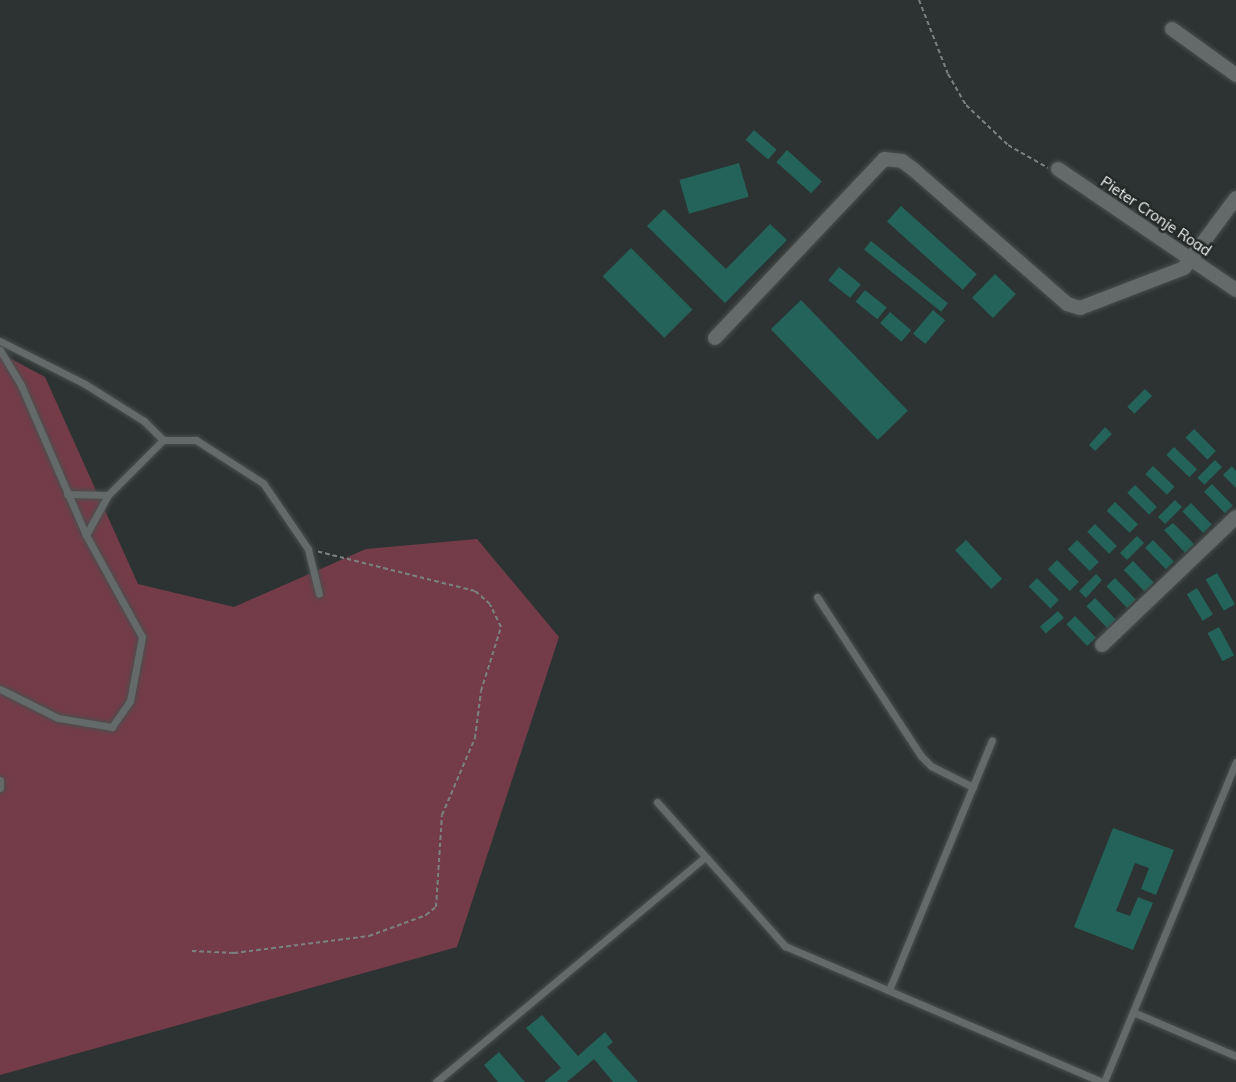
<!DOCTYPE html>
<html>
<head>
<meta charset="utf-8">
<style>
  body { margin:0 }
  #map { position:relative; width:1236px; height:1082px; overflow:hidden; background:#2d3332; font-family:Mulish,sans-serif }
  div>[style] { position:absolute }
  .green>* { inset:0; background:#743c49 }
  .building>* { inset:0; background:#236359; transform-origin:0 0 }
  .path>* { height:2px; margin-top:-1px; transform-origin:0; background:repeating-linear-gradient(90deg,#7b8180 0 4.5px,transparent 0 7.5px) }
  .roads { filter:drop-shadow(0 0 2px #4a4f4e) drop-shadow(0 0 2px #4a4f4e) }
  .lane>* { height:7px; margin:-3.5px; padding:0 3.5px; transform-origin:3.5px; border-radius:3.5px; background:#646a69 }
  .street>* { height:14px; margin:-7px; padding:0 7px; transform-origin:7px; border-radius:7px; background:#646a69 }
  span { translate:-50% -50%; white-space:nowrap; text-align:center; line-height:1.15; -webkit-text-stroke:5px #242928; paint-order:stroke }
  .street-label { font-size:15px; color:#eef2f1 }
</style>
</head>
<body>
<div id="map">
  <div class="green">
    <i style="clip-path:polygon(0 353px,45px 377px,138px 584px,234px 607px,366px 549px,477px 539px,559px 637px,457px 947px,0 1075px)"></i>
  </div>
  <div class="building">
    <i style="left:754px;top:130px;width:30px;height:13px;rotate:41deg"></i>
    <i style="left:787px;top:150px;width:47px;height:16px;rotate:42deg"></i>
    <i style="left:739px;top:163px;width:35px;height:62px;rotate:74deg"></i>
    <i style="left:901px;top:206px;width:102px;height:21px;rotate:42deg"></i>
    <i style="clip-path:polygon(664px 209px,726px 269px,770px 224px,787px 240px,725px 303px,647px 226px)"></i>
    <i style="left:871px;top:241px;width:99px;height:11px;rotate:39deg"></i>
    <i style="left:631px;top:248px;width:87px;height:40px;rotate:45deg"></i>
    <i style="left:839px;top:267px;width:28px;height:17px;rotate:39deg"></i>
    <i style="left:995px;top:274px;width:29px;height:33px;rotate:44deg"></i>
    <i style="left:865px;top:290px;width:28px;height:15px;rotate:39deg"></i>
    <i style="left:801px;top:300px;width:154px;height:42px;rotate:46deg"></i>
    <i style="left:933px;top:310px;width:16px;height:31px;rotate:40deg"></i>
    <i style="left:890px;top:312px;width:28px;height:15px;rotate:41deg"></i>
    <i style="left:1145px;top:389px;width:10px;height:25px;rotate:45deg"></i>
    <i style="clip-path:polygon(1105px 427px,1112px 434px,1095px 451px,1089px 445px)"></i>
    <i style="left:1194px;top:429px;width:31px;height:12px;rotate:45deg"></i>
    <i style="left:1174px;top:447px;width:32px;height:11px;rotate:44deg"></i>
    <i style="left:1215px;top:460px;width:10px;height:25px;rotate:45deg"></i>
    <i style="left:1153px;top:466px;width:30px;height:11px;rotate:44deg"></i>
    <i style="clip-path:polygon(1232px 466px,1236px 471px,1236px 488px,1223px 475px)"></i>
    <i style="left:1212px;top:484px;width:30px;height:11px;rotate:46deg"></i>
    <i style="left:1135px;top:485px;width:31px;height:11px;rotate:45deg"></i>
    <i style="left:1175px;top:500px;width:10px;height:24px;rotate:45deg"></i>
    <i style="left:1115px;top:502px;width:32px;height:12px;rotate:44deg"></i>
    <i style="left:1191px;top:503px;width:30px;height:12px;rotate:46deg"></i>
    <i style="clip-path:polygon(1173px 523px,1194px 544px,1185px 553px,1164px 530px)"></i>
    <i style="left:1095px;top:524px;width:31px;height:11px;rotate:45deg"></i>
    <i style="left:1137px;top:536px;width:10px;height:24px;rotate:45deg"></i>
    <i style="left:966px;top:540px;width:53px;height:15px;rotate:47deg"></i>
    <i style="left:1077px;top:540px;width:31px;height:13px;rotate:45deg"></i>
    <i style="left:1153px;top:540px;width:30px;height:11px;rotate:46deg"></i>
    <i style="left:1057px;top:560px;width:31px;height:13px;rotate:45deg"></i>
    <i style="left:1133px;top:561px;width:30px;height:13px;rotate:46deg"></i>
    <i style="left:1217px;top:573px;width:36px;height:13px;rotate:60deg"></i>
    <i style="clip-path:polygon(1096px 574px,1102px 580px,1086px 598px,1079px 591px)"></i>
    <i style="left:1037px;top:578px;width:31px;height:12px;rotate:45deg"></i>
    <i style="left:1115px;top:578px;width:30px;height:12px;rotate:46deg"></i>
    <i style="left:1197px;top:588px;width:31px;height:12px;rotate:59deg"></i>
    <i style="left:1095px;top:598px;width:30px;height:12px;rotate:46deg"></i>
    <i style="left:1058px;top:611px;width:9px;height:24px;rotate:49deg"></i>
    <i style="left:1075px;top:616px;width:30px;height:12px;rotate:46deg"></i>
    <i style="left:1219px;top:627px;width:32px;height:13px;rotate:62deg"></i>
    <i style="clip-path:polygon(1113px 828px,1174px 850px,1156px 895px,1141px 889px,1149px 868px,1135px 863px,1116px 911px,1130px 916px,1138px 897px,1153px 903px,1133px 950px,1074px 927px)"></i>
    <i style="clip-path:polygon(542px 1015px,578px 1056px,605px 1032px,613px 1042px,607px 1047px,638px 1082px,613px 1082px,594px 1059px,567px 1082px,544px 1082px,561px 1068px,526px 1028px)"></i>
    <i style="clip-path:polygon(499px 1052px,525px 1082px,498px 1082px,484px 1065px)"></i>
  </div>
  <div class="path">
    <i style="left:919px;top:0;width:79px;rotate:68.6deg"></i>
    <i style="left:948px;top:74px;width:36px;rotate:60deg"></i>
    <i style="left:966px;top:105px;width:58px;rotate:43.6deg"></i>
    <i style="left:1008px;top:145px;width:46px;rotate:29.9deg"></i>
    <i style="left:192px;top:951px;width:42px;rotate:2.7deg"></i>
    <i style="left:234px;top:953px;width:136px;rotate:-7.2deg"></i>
    <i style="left:369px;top:936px;width:61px;rotate:-20.2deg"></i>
    <i style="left:426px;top:915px;width:13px;rotate:-39deg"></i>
    <i style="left:436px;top:907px;width:92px;rotate:-86.3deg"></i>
    <i style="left:442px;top:815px;width:84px;rotate:-66.8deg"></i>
    <i style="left:475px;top:738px;width:47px;rotate:-82.7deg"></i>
    <i style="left:481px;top:691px;width:67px;rotate:-72.6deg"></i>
    <i style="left:501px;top:627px;width:25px;rotate:-116deg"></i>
    <i style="left:490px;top:604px;width:20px;rotate:-139deg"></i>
    <i style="left:475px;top:591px;width:164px;rotate:-165.9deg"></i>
  </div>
  <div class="roads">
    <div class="lane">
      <i style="left:0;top:341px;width:95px;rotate:26.8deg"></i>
      <i style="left:85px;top:384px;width:70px;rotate:32.1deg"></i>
      <i style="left:144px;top:421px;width:27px;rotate:45deg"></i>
      <i style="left:163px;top:440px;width:33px"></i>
      <i style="left:196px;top:440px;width:80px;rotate:32.7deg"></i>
      <i style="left:263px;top:483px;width:80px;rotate:55.7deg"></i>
      <i style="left:308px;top:549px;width:46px;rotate:76.3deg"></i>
      <i style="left:0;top:350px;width:41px;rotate:59deg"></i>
      <i style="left:21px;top:385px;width:163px;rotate:66.6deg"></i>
      <i style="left:86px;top:535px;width:116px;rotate:61.2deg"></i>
      <i style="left:142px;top:637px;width:65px;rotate:100.6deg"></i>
      <i style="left:130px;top:701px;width:32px;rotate:125deg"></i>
      <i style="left:112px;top:727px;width:55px;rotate:-170.5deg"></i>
      <i style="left:58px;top:718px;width:65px;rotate:-153.4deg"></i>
      <i style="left:67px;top:494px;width:41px;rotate:1.4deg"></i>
      <i style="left:86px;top:535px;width:46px;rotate:-61.2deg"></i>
      <i style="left:108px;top:495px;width:78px;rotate:-45deg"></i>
      <i style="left:817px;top:597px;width:190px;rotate:56.8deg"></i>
      <i style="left:921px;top:756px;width:14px;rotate:45deg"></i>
      <i style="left:931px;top:766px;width:47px;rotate:26.6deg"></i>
      <i style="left:0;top:780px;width:8px;rotate:90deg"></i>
      <i style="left:657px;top:802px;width:193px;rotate:48.4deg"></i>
      <i style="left:785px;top:946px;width:346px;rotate:23.2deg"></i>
      <i style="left:889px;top:990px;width:270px;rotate:-67.6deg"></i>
      <i style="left:1133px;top:1012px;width:112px;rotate:23.1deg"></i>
      <i style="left:436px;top:1082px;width:349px;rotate:-39.9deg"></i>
      <i style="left:1104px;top:1082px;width:346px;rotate:-67.6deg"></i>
    </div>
    <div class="street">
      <i style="left:1172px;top:29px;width:79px;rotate:35.7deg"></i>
      <i style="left:1058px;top:169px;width:215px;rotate:34.2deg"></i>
      <i style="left:715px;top:338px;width:246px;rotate:-46.6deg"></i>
      <i style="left:884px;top:159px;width:18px;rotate:6deg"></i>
      <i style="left:902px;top:161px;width:14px;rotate:36deg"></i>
      <i style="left:913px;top:169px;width:205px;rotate:41.2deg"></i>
      <i style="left:1067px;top:304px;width:14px;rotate:17deg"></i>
      <i style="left:1080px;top:308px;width:111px;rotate:-21deg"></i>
      <i style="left:1184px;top:268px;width:87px;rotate:-53.4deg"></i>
      <i style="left:1102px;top:645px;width:185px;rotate:-43.7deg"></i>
    </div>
  </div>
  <div class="street-label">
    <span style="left:1156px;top:216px;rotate:34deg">Pieter Cronje Road</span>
  </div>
</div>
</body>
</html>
